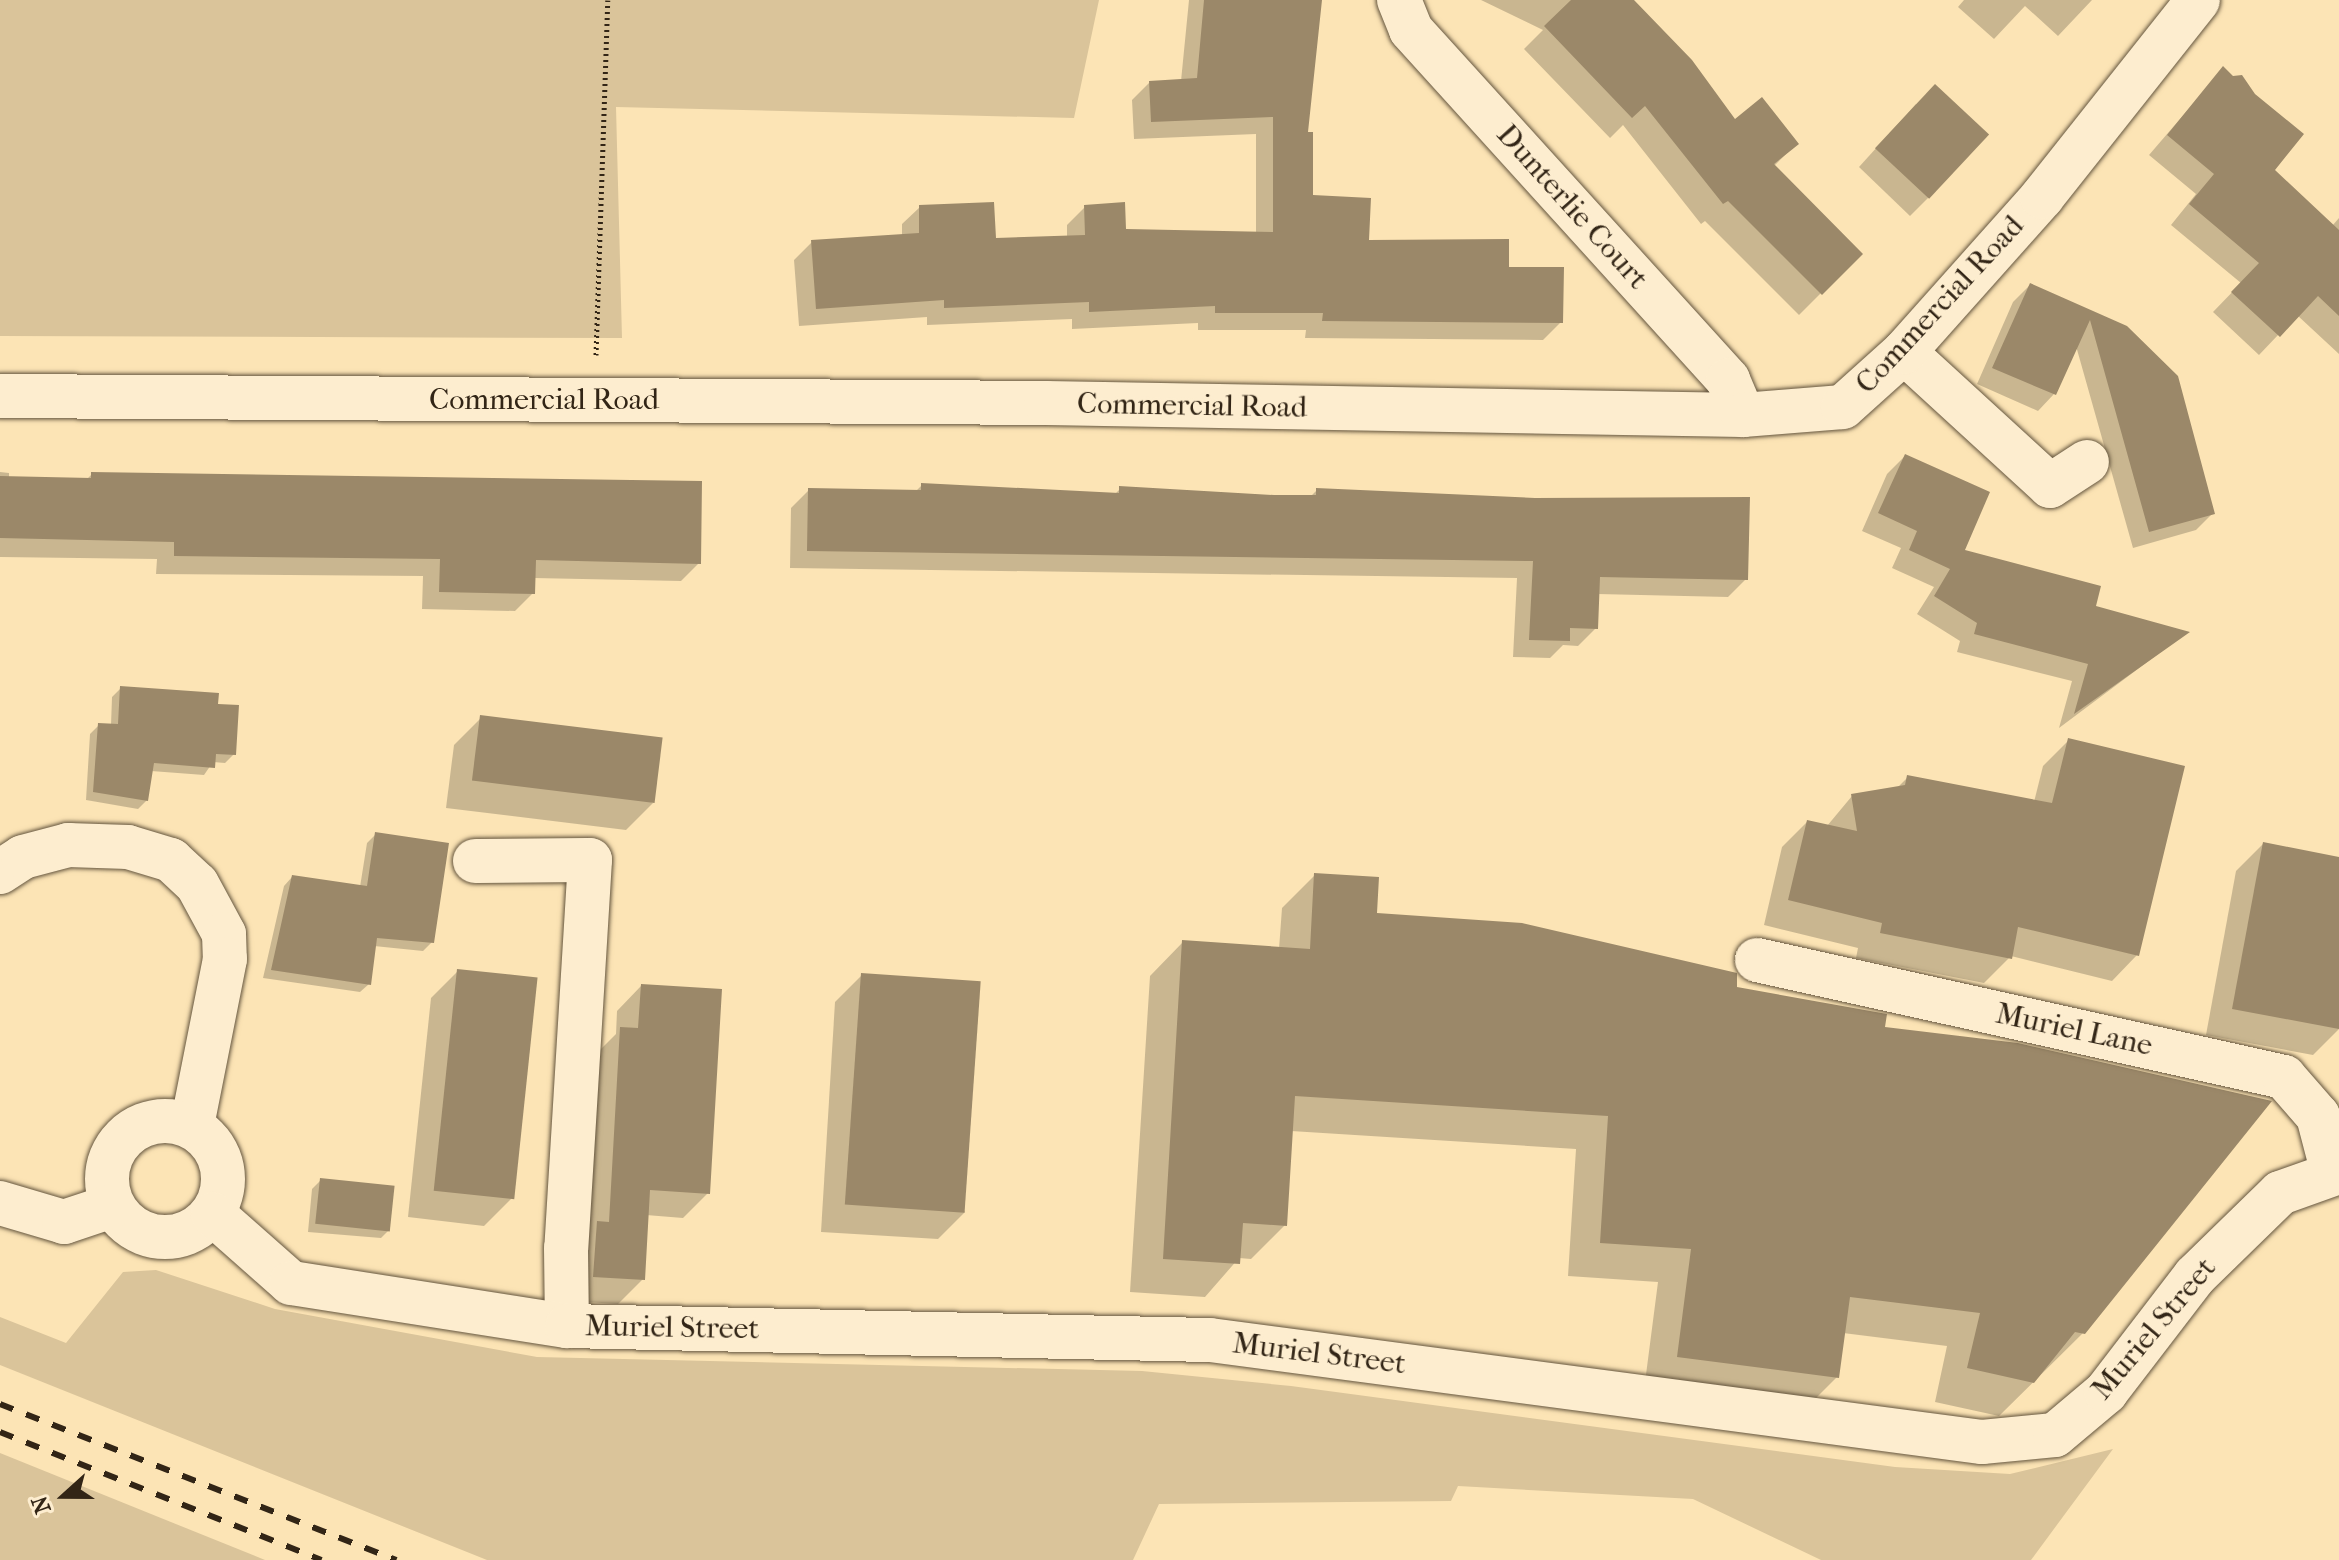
<!DOCTYPE html>
<html>
<head>
<meta charset="utf-8">
<style>
  body { margin:0 }
  #map { position:relative; width:2339px; height:1560px; overflow:hidden; background:#fce4b5; font-family:"IM FELL French Canon",serif }
  div>[style] { position:absolute }
  .green>* { inset:0; background:#dac49a }
  .shadow>* { inset:0; background:#0003 }
  .building>* { inset:0; background:#9b8869; transform-origin:0 0 }
  .path>* { height:5px; margin-top:-2.5px; transform-origin:0; background:repeating-linear-gradient(90deg,#322516 0 2px,transparent 0 6px) }
  .roads { filter:drop-shadow(0 0 2px #64553e) drop-shadow(0 0 2px #64553e) }
  .minor>* { height:44px; margin:-22px; padding:0 22px; transform-origin:22px; border-radius:22px; background:#fdedcf }
  .minor>.ring { margin:-22px; padding:0; box-sizing:content-box; background:none; border:44px solid #fdedcf; border-radius:50% }
  .rail>* { height:6px; margin-top:-3px; transform-origin:0; background:repeating-linear-gradient(90deg,#322516 0 14px,transparent 0 28px) }
  span { translate:-50% -50%; white-space:nowrap; text-align:center; line-height:1.15; -webkit-text-stroke:6px #fdedcf; paint-order:stroke }
  .street-label { font-size:30px; color:#322516 }
  .north { position:absolute; left:24px; top:1456px; width:80px; height:80px; -webkit-text-stroke:6px #fdedcf; paint-order:stroke; rotate:249deg; font-size:22px; font-weight:700; line-height:32px; text-align:center; color:#322516 }
  .north::after { content:''; display:block; margin:auto; width:28px; height:36px; background:#322516; clip-path:polygon(50% 0,100% 100%,50% 72%,0 100%) }
</style>
</head>
<body>
<div id="map">
  <div class="green">
    <i style="clip-path:polygon(0 0,1099px 0,1074px 118px,616px 107px,622px 338px,0 336px)"></i>
    <i style="clip-path:polygon(156px 1270px,275px 1309px,537px 1357px,1142px 1371px,1291px 1386px,1895px 1467px,2010px 1474px,2113px 1449px,2031px 1560px,1821px 1560px,1693px 1499px,1458px 1486px,1451px 1501px,1159px 1504px,1133px 1560px,487px 1560px,0 1365px,0 1317px,66px 1343px,123px 1272px)"></i>
    <i style="clip-path:polygon(0 1453px,265px 1560px,0 1560px)"></i>
  </div>
  <div class="shadow">
    <i style="clip-path:polygon(1189px 0,1320px 0,1306px 135px,1311px 197px,1367px 242px,1507px 269px,1561px 322px,1543px 340px,1305px 338px,1306px 330px,1198px 330px,1198px 323px,1072px 329px,1072px 319px,927px 325px,927px 317px,799px 326px,794px 260px,812px 242px,902px 236px,902px 224px,920px 207px,994px 240px,1067px 238px,1067px 225px,1085px 207px,1124px 231px,1256px 234px,1256px 134px,1134px 139px,1132px 100px,1150px 82px,1181px 81px)"></i>
    <i style="clip-path:polygon(1481px 0,1631px 0,1735px 122px,1796px 144px,1773px 167px,1860px 254px,1799px 315px,1705px 221px,1701px 224px,1623px 125px,1610px 138px,1524px 49px,1543px 30px)"></i>
    <i style="clip-path:polygon(1964px 0,2092px 0,2058px 36px,2025px 6px,1994px 39px,1958px 7px)"></i>
    <i style="clip-path:polygon(2223px 69px,2272px 170px,2332px 226px,2339px 218px,2339px 354px,2297px 315px,2259px 355px,2213px 312px,2241px 283px,2171px 225px,2196px 194px,2149px 155px)"></i>
    <i style="clip-path:polygon(1916px 104px,1928px 198px,1910px 216px,1859px 167px)"></i>
    <i style="clip-path:polygon(2030px 285px,2126px 328px,2213px 513px,2196px 530px,2133px 548px,2076px 346px,2054px 394px,2038px 411px,1977px 384px,2013px 302px)"></i>
    <i style="clip-path:polygon(1905px 456px,1962px 552px,2093px 608px,2186px 633px,2059px 728px,2072px 681px,1957px 652px,1960px 641px,1917px 614px,1934px 587px,1892px 568px,1901px 548px,1862px 531px,1887px 474px)"></i>
    <i style="clip-path:polygon(0 472px,9px 473px,9px 478px,87px 479px,92px 474px,699px 563px,681px 581px,533px 578px,533px 593px,515px 611px,422px 609px,423px 576px,156px 574px,157px 559px,0 557px)"></i>
    <i style="clip-path:polygon(922px 485px,1114px 495px,1120px 489px,1310px 497px,1317px 490px,1746px 579px,1728px 597px,1597px 594px,1596px 628px,1578px 646px,1563px 645px,1550px 658px,1513px 657px,1517px 578px,790px 568px,791px 508px,809px 490px,915px 492px)"></i>
    <i style="clip-path:polygon(121px 688px,216px 706px,234px 754px,225px 763px,213px 762px,204px 775px,151px 771px,147px 800px,138px 809px,86px 800px,90px 734px,99px 725px,111px 725px,112px 697px)"></i>
    <i style="clip-path:polygon(481px 718px,653px 803px,626px 830px,446px 808px,454px 745px)"></i>
    <i style="clip-path:polygon(2069px 740px,2137px 955px,2112px 981px,2011px 956px,1984px 983px,1856px 958px,1858px 948px,1764px 925px,1782px 847px,1807px 822px,1827px 826px,1852px 796px,1897px 788px,1908px 777px,2034px 802px,2043px 766px)"></i>
    <i style="clip-path:polygon(376px 834px,432px 942px,423px 951px,374px 946px,369px 984px,360px 992px,263px 978px,284px 886px,292px 877px,360px 887px,367px 843px)"></i>
    <i style="clip-path:polygon(2263px 844px,2339px 859px,2339px 1029px,2313px 1055px,2206px 1035px,2236px 871px)"></i>
    <i style="clip-path:polygon(1315px 875px,1374px 915px,1735px 988px,1883px 1028px,2083px 1333px,1999px 1416px,1935px 1402px,1947px 1346px,1843px 1333px,1837px 1377px,1804px 1410px,1644px 1390px,1658px 1282px,1568px 1276px,1576px 1149px,1291px 1131px,1285px 1225px,1251px 1259px,1239px 1258px,1205px 1297px,1130px 1292px,1150px 976px,1183px 942px,1279px 949px,1282px 908px)"></i>
    <i style="clip-path:polygon(458px 971px,511px 1199px,484px 1226px,408px 1217px,431px 998px)"></i>
    <i style="clip-path:polygon(862px 975px,965px 1212px,938px 1239px,821px 1232px,835px 1002px)"></i>
    <i style="clip-path:polygon(641px 986px,708px 1193px,683px 1218px,646px 1215px,643px 1279px,618px 1304px,570px 1301px,596px 1054px,616px 1034px,617px 1011px)"></i>
    <i style="clip-path:polygon(321px 1180px,390px 1229px,381px 1238px,308px 1232px,312px 1189px)"></i>
  </div>
  <div class="building">
    <i style="clip-path:polygon(1204px 0,1322px 0,1308px 132px,1313px 132px,1313px 195px,1371px 198px,1369px 240px,1509px 239px,1509px 267px,1564px 267px,1563px 323px,1322px 321px,1323px 313px,1215px 313px,1215px 306px,1089px 312px,1089px 302px,944px 308px,944px 300px,816px 309px,811px 240px,919px 233px,919px 205px,994px 202px,996px 238px,1085px 235px,1084px 205px,1125px 202px,1126px 229px,1273px 232px,1273px 117px,1151px 122px,1149px 81px,1197px 78px)"></i>
    <i style="clip-path:polygon(1571px 0,1634px 0,1692px 60px,1735px 119px,1762px 97px,1799px 144px,1774px 164px,1863px 254px,1822px 295px,1728px 201px,1723px 204px,1645px 106px,1632px 118px,1544px 26px)"></i>
    <i style="clip-path:polygon(2223px 66px,2233px 76px,2242px 75px,2255px 94px,2304px 134px,2275px 170px,2339px 230px,2339px 316px,2318px 296px,2280px 337px,2231px 292px,2259px 263px,2189px 204px,2214px 174px,2167px 135px)"></i>
    <i style="left:1935px;top:84px;width:74px;height:88px;rotate:43deg"></i>
    <i style="clip-path:polygon(2030px 283px,2127px 326px,2178px 376px,2215px 514px,2149px 532px,2090px 320px,2056px 395px,1992px 368px)"></i>
    <i style="clip-path:polygon(1905px 454px,1990px 492px,1965px 550px,2101px 586px,2096px 606px,2190px 632px,2074px 714px,2088px 664px,1974px 634px,1977px 623px,1934px 596px,1950px 569px,1909px 550px,1917px 531px,1878px 513px)"></i>
    <i style="clip-path:polygon(91px 472px,702px 481px,701px 564px,536px 560px,535px 594px,439px 592px,440px 559px,174px 556px,174px 542px,0 538px,0 476px,91px 478px)"></i>
    <i style="clip-path:polygon(921px 483px,1119px 493px,1119px 486px,1274px 495px,1316px 495px,1316px 488px,1535px 498px,1750px 497px,1748px 580px,1600px 577px,1598px 629px,1570px 628px,1570px 641px,1529px 640px,1533px 561px,807px 551px,808px 488px,921px 490px)"></i>
    <i style="clip-path:polygon(120px 686px,219px 693px,218px 704px,239px 705px,236px 755px,216px 754px,215px 768px,154px 763px,148px 801px,93px 792px,98px 723px,118px 724px)"></i>
    <i style="left:480px;top:715px;width:184px;height:66px;rotate:7deg"></i>
    <i style="clip-path:polygon(2068px 738px,2185px 766px,2139px 956px,2018px 927px,2012px 959px,1880px 933px,1882px 923px,1788px 900px,1807px 820px,1857px 831px,1851px 794px,1905px 785px,1907px 775px,2052px 803px)"></i>
    <i style="clip-path:polygon(375px 832px,449px 843px,434px 943px,377px 938px,371px 985px,271px 970px,292px 875px,367px 886px)"></i>
    <i style="clip-path:polygon(2263px 842px,2339px 857px,2339px 1029px,2232px 1009px)"></i>
    <i style="clip-path:polygon(1314px 873px,1379px 877px,1377px 913px,1522px 923px,1737px 973px,1737px 987px,1887px 1014px,1885px 1027px,2018px 1043px,2272px 1101px,2085px 1334px,2075px 1332px,2034px 1383px,1967px 1368px,1980px 1313px,1850px 1297px,1839px 1378px,1677px 1357px,1691px 1249px,1600px 1243px,1608px 1116px,1295px 1096px,1287px 1226px,1243px 1223px,1240px 1264px,1163px 1259px,1182px 940px,1310px 949px)"></i>
    <i style="left:457px;top:969px;width:81px;height:223px;rotate:6deg"></i>
    <i style="left:861px;top:973px;width:120px;height:232px;rotate:4deg"></i>
    <i style="clip-path:polygon(641px 984px,722px 989px,710px 1194px,650px 1190px,645px 1280px,593px 1277px,597px 1221px,609px 1222px,620px 1027px,638px 1028px)"></i>
    <i style="left:320px;top:1178px;width:75px;height:46px;rotate:6deg"></i>
  </div>
  <div class="path">
    <i style="left:596px;top:355px;width:355px;rotate:-88.1deg"></i>
  </div>
  <div class="roads">
    <div class="minor">
      <i style="left:1399px;top:0;width:32px;rotate:68deg"></i>
      <i style="left:1411px;top:30px;width:472px;rotate:47.8deg"></i>
      <i style="left:1728px;top:380px;width:38px;rotate:67deg"></i>
      <i style="left:1904px;top:352px;width:198px;rotate:42.5deg"></i>
      <i style="left:2050px;top:486px;width:44px;rotate:-33deg"></i>
      <i style="left:0;top:396px;width:1046px;rotate:0.38deg"></i>
      <i style="left:1046px;top:403px;width:697px;rotate:0.99deg"></i>
      <i style="left:1743px;top:415px;width:100px;rotate:-4.6deg"></i>
      <i style="left:1843px;top:407px;width:82px;rotate:-42deg"></i>
      <i style="left:1904px;top:352px;width:208px;rotate:-48.3deg"></i>
      <i style="left:2042px;top:197px;width:251px;rotate:-51.6deg"></i>
      <i style="left:475px;top:861px;width:115px;rotate:-0.5deg"></i>
      <i style="left:590px;top:860px;width:389px;rotate:93.5deg"></i>
      <i style="left:566px;top:1248px;width:78px;rotate:89.3deg"></i>
      <i style="left:0;top:872px;width:27px;rotate:-33deg"></i>
      <i style="left:23px;top:857px;width:47px;rotate:-14.9deg"></i>
      <i style="left:68px;top:845px;width:60px;rotate:1.9deg"></i>
      <i style="left:128px;top:847px;width:45px;rotate:16.8deg"></i>
      <i style="left:171px;top:860px;width:35px;rotate:43deg"></i>
      <i style="left:197px;top:884px;width:57px;rotate:61.6deg"></i>
      <i style="left:224px;top:934px;width:25px;rotate:88deg"></i>
      <i style="left:225px;top:959px;width:170px;rotate:101.2deg"></i>
      <i style="left:1757px;top:960px;width:540px;rotate:12.52deg"></i>
      <i style="left:2284px;top:1077px;width:52px;rotate:48.9deg"></i>
      <i style="left:2318px;top:1116px;width:59px;rotate:75.3deg"></i>
      <i class="ring" style="left:107px;top:1121px;width:72px;height:72px"></i>
      <i style="left:0;top:1203px;width:67px;rotate:16.5deg"></i>
      <i style="left:64px;top:1222px;width:51px;rotate:-18.4deg"></i>
      <i style="left:213px;top:1214px;width:104px;rotate:41.5deg"></i>
      <i style="left:291px;top:1283px;width:279px;rotate:8.9deg"></i>
      <i style="left:567px;top:1326px;width:643px;rotate:1.25deg"></i>
      <i style="left:1210px;top:1340px;width:779px;rotate:7.53deg"></i>
      <i style="left:1982px;top:1442px;width:73px;rotate:-5.5deg"></i>
      <i style="left:2055px;top:1435px;width:67px;rotate:-40.1deg"></i>
      <i style="left:2106px;top:1392px;width:146px;rotate:-52.5deg"></i>
      <i style="left:2195px;top:1276px;width:119px;rotate:-44.3deg"></i>
      <i style="left:2280px;top:1193px;width:63px;rotate:-19.6deg"></i>
    </div>
  </div>
  <div class="rail">
    <i style="left:0;top:1404px;width:426px;rotate:21.5deg"></i>
    <i style="left:0;top:1432px;width:346px;rotate:21.7deg"></i>
  </div>
  <div class="street-label">
    <span style="left:1572px;top:207px;rotate:48deg">Dunterlie Court</span>
    <span style="left:1940px;top:305px;rotate:-47deg">Commercial Road</span>
    <span style="left:544px;top:400px">Commercial Road</span>
    <span style="left:1192px;top:406px;rotate:1deg">Commercial Road</span>
    <span style="left:2074px;top:1030px;rotate:12deg">Muriel Lane</span>
    <span style="left:672px;top:1328px;rotate:1deg">Muriel Street</span>
    <span style="left:2154px;top:1329px;rotate:-50deg">Muriel Street</span>
    <span style="left:1319px;top:1354px;rotate:7deg">Muriel Street</span>
  </div>
  <div class="north">N</div>
</div>
</body>
</html>
